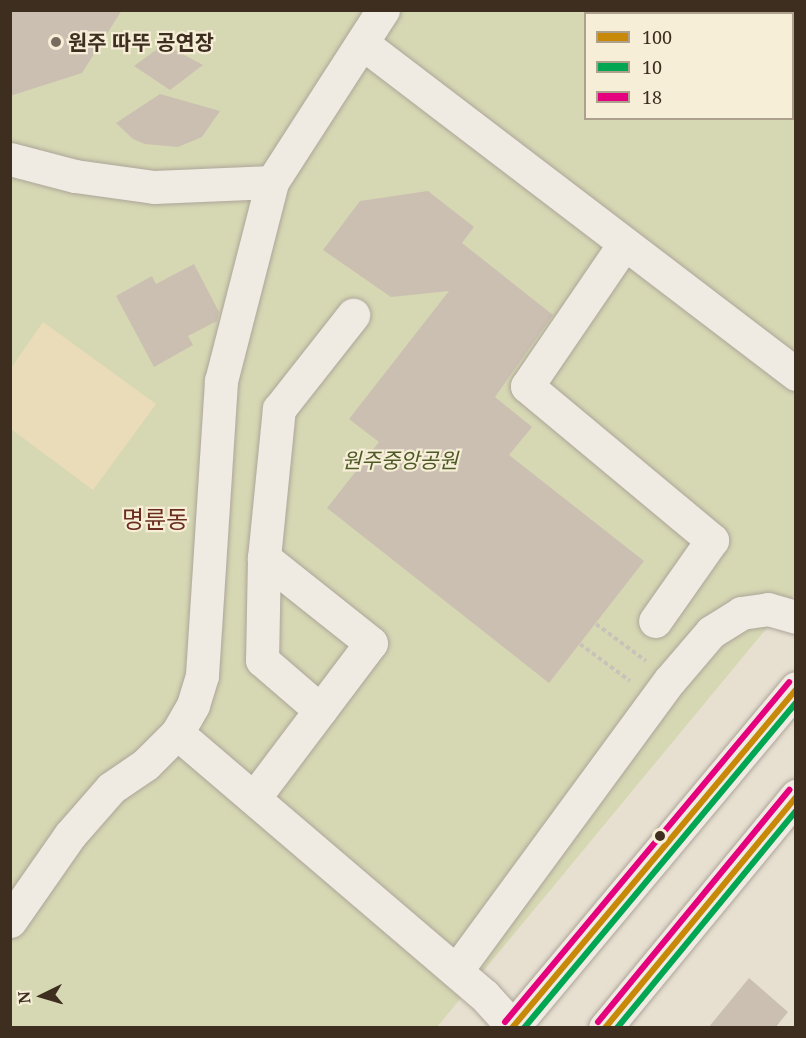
<!DOCTYPE html>
<html>
<head>
<meta charset="utf-8">
<style>
  body { margin:0 }
  #map { position:relative; width:806px; height:1038px; overflow:hidden; background:#e7e0d1; font-family:"Noto Serif","Noto Sans KR",serif }
  div>[style] { position:absolute }
  .green>* { inset:0; background:#d6d7b3 }
  .sand>* { inset:0; background:#eadcb9 }
  .building>* { inset:0; background:#cbbfb2 }
  .path>* { height:4px; margin-top:-2px; transform-origin:0; background:repeating-linear-gradient(90deg,#c8c2b9 0 4.5px,transparent 0 7.5px) }
  .roads { filter:drop-shadow(0 0 2px #ada599) drop-shadow(0 0 2px #ada599) }
  .minor>* { height:33px; margin:-16.5px; padding:0 16.5px; transform-origin:16.5px; border-radius:16.5px; background:#efebe3 }
  .bus-1>* { height:6px; margin:-3px; padding:0 3px; transform-origin:3px; border-radius:3px; background:#c88808 }
  .bus-2>* { height:6px; margin:-3px; padding:0 3px; transform-origin:3px; border-radius:3px; background:#00a651 }
  .bus-3>* { height:6px; margin:-3px; padding:0 3px; transform-origin:3px; border-radius:3px; background:#e5007d }
  .dots>* { width:16px; height:16px; translate:-50% -50%; box-sizing:border-box; border:3px solid #f7eed8; border-radius:50% }
  span { translate:-50% -50%; white-space:nowrap; text-align:center; line-height:1.15; -webkit-text-stroke:4.5px #f7eed8; paint-order:stroke }
  .poi-label { font-size:21px; color:#3d2e20; font-weight:700 }
  .left { translate:0 -50%; text-align:left }
  .park-label { font-size:21px; color:#4d5a26; font-style:italic }
  .quarter-label { font-size:24px; color:#6b2e1e }
  .frame { position:absolute; inset:0; border:12px solid #3d2e20; pointer-events:none }
  .legend { position:absolute; left:584px; top:12px; width:210px; height:108px; box-sizing:border-box; background:#f7eed8; border:2px solid #ada18e; margin:0; padding:8px 10px; list-style:none; font-size:18px; color:#3d2e20 }
  .legend li { display:flex; align-items:center; gap:12px; height:30px }
  .legend b { width:30px; border:2px solid #ada18e }
  .north { position:absolute; left:12px; top:966px; width:60px; height:60px; -webkit-text-stroke:4px #f7eed8; paint-order:stroke; rotate:265deg; font-size:16px; font-weight:700; line-height:24px; text-align:center; color:#3d2e20 }
  .north::after { content:''; display:block; margin:auto; width:21px; height:27px; background:#3d2e20; clip-path:polygon(50% 0,100% 100%,50% 72%,0 100%) }
</style>
</head>
<body>
<div id="map">
  <div class="green">
    <i style="clip-path:polygon(evenodd,11px 11px,795px 11px,795px 594px,437px 1027px,11px 1027px,11px 11px,586px 14px,792px 14px,792px 118px,586px 118px,586px 14px)"></i>
  </div>
  <div class="sand">
    <i style="clip-path:polygon(43px 322px,156px 404px,93px 490px,11px 429px,11px 368px)"></i>
  </div>
  <div class="building">
    <i style="clip-path:polygon(10px 10px,122px 10px,82px 73px,10px 96px)"></i>
    <i style="clip-path:polygon(164px 44px,203px 65px,170px 90px,134px 66px)"></i>
    <i style="clip-path:polygon(160px 94px,220px 111px,202px 137px,178px 147px,145px 144px,133px 139px,116px 123px)"></i>
    <i style="clip-path:polygon(428px 191px,474px 227px,462px 243px,553px 315px,495px 397px,532px 427px,509px 455px,644px 561px,549px 683px,327px 508px,379px 442px,349px 419px,449px 291px,391px 297px,323px 250px,360px 201px)"></i>
    <i style="clip-path:polygon(194px 264px,219px 312px,217px 321px,188px 336px,193px 345px,154px 367px,116px 296px,152px 276px,156px 284px)"></i>
    <i style="clip-path:polygon(749px 978px,788px 1012px,775px 1028px,708px 1028px)"></i>
  </div>
  <div class="path">
    <i style="left:596px;top:624px;width:62px;rotate:36.5deg"></i>
    <i style="left:580px;top:644px;width:62px;rotate:36.5deg"></i>
  </div>
  <div class="roads">
    <div class="minor">
      <i style="left:362px;top:43px;width:546px;rotate:37.33deg"></i>
      <i style="left:10px;top:159px;width:67px;rotate:14.7deg"></i>
      <i style="left:75px;top:176px;width:80px;rotate:7.9deg"></i>
      <i style="left:154px;top:187px;width:118px;rotate:-2.4deg"></i>
      <i style="left:624px;top:244px;width:172px;rotate:124.3deg"></i>
      <i style="left:527px;top:386px;width:241px;rotate:39.8deg"></i>
      <i style="left:712px;top:540px;width:99px;rotate:125.1deg"></i>
      <i style="left:264px;top:558px;width:102px;rotate:91.1deg"></i>
      <i style="left:262px;top:660px;width:77px;rotate:40.8deg"></i>
      <i style="left:177px;top:733px;width:404px;rotate:40.5deg"></i>
      <i style="left:484px;top:995px;width:43px;rotate:47.8deg"></i>
      <i style="left:254px;top:798px;width:194px;rotate:-53deg"></i>
      <i style="left:371px;top:643px;width:137px;rotate:-141.5deg"></i>
      <i style="left:264px;top:558px;width:150px;rotate:-84.3deg"></i>
      <i style="left:279px;top:409px;width:120px;rotate:-51.8deg"></i>
      <i style="left:10px;top:921px;width:105px;rotate:-55.1deg"></i>
      <i style="left:70px;top:835px;width:62px;rotate:-48.9deg"></i>
      <i style="left:111px;top:788px;width:42px;rotate:-34.4deg"></i>
      <i style="left:146px;top:764px;width:44px;rotate:-45deg"></i>
      <i style="left:177px;top:733px;width:32px;rotate:-60deg"></i>
      <i style="left:193px;top:705px;width:31px;rotate:-73deg"></i>
      <i style="left:202px;top:675px;width:295px;rotate:-86.3deg"></i>
      <i style="left:221px;top:381px;width:205px;rotate:-75.6deg"></i>
      <i style="left:272px;top:182px;width:205px;rotate:-57.2deg"></i>
      <i style="left:456px;top:971px;width:361px;rotate:-53.7deg"></i>
      <i style="left:670px;top:680px;width:63px;rotate:-49.5deg"></i>
      <i style="left:711px;top:632px;width:36px;rotate:-32deg"></i>
      <i style="left:741px;top:613px;width:27px;rotate:-8deg"></i>
      <i style="left:768px;top:609px;width:29px;rotate:16deg"></i>
      <i style="left:512px;top:1028px;width:443px;rotate:-50.1deg"></i>
      <i style="left:605px;top:1028px;width:301px;rotate:-50.5deg"></i>
    </div>
  </div>
  <div class="bus-1">
    <i style="left:512px;top:1028px;width:442px;rotate:-50deg"></i>
    <i style="left:605px;top:1028px;width:300px;rotate:-50.4deg"></i>
  </div>
  <div class="bus-2">
    <i style="left:524px;top:1028px;width:424px;rotate:-50.1deg"></i>
    <i style="left:617px;top:1028px;width:281px;rotate:-50.5deg"></i>
  </div>
  <div class="bus-3">
    <i style="left:505px;top:1022px;width:443px;rotate:-50.1deg"></i>
    <i style="left:598px;top:1022px;width:301px;rotate:-50.5deg"></i>
  </div>
  <div class="dots">
    <i style="left:56px;top:42px;background:#786c5e"></i>
    <i style="left:660px;top:836px;background:#3d2e20"></i>
  </div>
  <div class="poi-label">
    <span class="left" style="left:68px;top:42px">원주 따뚜 공연장</span>
  </div>
  <div class="park-label">
    <span style="left:400px;top:460px">원주중앙공원</span>
  </div>
  <div class="quarter-label">
    <span style="left:155px;top:519px">명륜동</span>
  </div>
  <div class="frame"></div>
  <ul class="legend">
  <li><b style="height:8px;background:#c88808"></b>100</li>
  <li><b style="height:8px;background:#00a651"></b>10</li>
  <li><b style="height:8px;background:#e5007d"></b>18</li>
  </ul>
  <div class="north">N</div>
</div>
</body>
</html>
